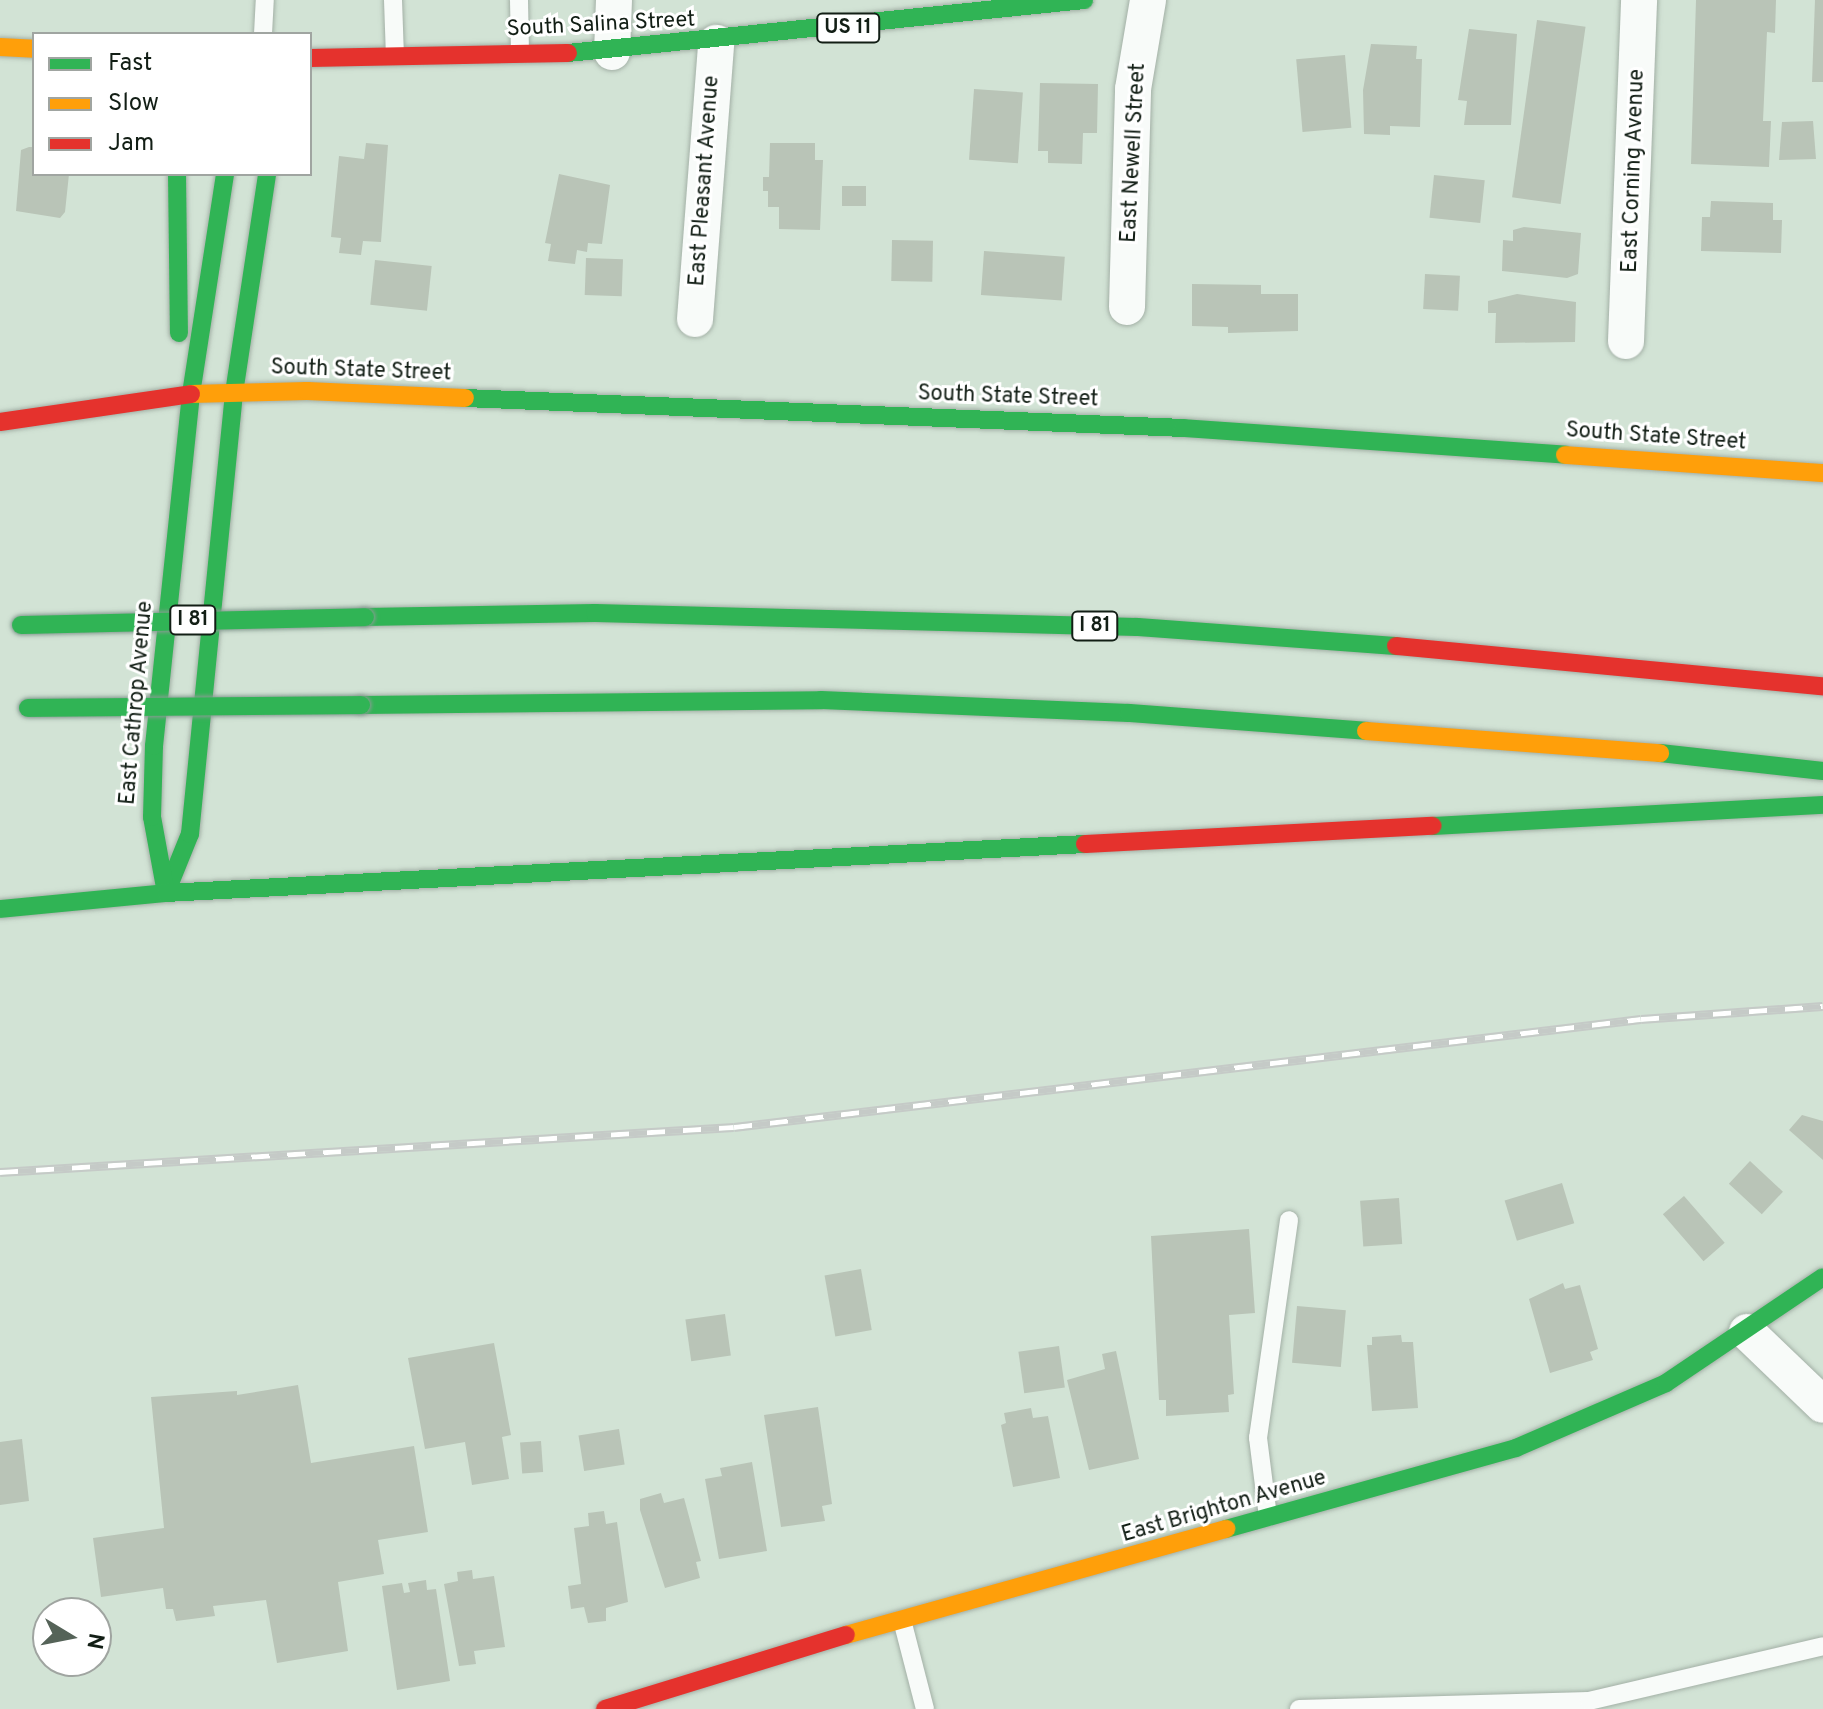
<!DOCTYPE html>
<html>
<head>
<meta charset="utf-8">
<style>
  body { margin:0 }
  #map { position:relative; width:1823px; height:1709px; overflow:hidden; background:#d2e3d5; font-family:Overpass,sans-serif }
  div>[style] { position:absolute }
  .building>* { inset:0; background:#b9c4b7; transform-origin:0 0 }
  .roads { filter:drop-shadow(0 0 2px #a3b0a6) drop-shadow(0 0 2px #a3b0a6) }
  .lane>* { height:18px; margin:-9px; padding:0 9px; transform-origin:9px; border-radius:9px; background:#f8fbf9 }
  .street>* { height:36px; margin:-18px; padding:0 18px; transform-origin:18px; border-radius:18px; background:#f8fbf9 }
  .fast>* { height:18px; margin:-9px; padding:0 9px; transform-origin:9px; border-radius:9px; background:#30b455 }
  .slow>* { height:18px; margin:-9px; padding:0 9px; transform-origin:9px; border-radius:9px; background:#ff9f0a }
  .jam>* { height:18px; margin:-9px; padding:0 9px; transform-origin:9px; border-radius:9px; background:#e5322d }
  .rail>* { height:9px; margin-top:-4.5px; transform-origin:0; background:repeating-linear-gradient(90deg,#fff 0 18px,#c5cac7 0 36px); box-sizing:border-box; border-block:2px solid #c5cac7 }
  .bridges { filter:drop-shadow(0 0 2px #879c92) drop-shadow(0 0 2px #879c92) }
  .fast-bridge>* { height:18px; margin:-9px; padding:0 9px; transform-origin:9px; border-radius:9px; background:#30b455 }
  span { translate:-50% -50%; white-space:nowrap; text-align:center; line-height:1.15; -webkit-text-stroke:6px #fff; paint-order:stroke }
  .shield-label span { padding:2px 6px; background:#fff; border:2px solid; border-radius:6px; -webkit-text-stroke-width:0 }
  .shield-label { font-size:20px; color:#121e15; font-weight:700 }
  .street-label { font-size:22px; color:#121e15 }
  .legend { position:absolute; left:32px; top:32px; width:280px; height:144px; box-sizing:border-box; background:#fff; border:2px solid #a0a5a1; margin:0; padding:10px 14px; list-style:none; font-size:24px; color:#121e15 }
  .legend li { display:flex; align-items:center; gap:16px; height:40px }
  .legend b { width:40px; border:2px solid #a0a5a1 }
  .north { position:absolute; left:32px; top:1597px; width:80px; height:80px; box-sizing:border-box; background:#fff; border:2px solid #a0a5a1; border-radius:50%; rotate:100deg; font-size:22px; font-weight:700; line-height:32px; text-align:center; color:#121e15 }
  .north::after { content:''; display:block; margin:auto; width:28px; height:36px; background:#556358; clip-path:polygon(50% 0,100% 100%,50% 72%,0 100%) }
</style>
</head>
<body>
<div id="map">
  <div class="building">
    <i style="clip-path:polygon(1696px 0,1776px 0,1775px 33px,1767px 32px,1763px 121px,1771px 121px,1769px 167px,1691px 164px)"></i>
    <i style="clip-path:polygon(1815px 0,1823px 0,1823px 82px,1812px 82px)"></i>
    <i style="left:1537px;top:20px;width:49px;height:179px;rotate:8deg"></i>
    <i style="clip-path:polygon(1469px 29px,1517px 34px,1511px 125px,1464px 125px,1467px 101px,1458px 100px)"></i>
    <i style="clip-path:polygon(1371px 44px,1417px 46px,1416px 59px,1422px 59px,1420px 127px,1390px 126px,1390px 135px,1364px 134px,1363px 90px)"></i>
    <i style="left:1345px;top:55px;width:73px;height:49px;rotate:85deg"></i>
    <i style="clip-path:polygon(1040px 83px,1098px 84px,1097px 133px,1083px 133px,1082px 164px,1048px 163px,1048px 151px,1038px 151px)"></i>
    <i style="left:974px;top:89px;width:49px;height:71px;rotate:4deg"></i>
    <i style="clip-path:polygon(1813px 121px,1816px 159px,1779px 160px,1782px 122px)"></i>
    <i style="clip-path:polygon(366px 143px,388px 145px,381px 242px,363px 241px,361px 255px,339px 253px,341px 238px,331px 237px,339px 156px,364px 159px)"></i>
    <i style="clip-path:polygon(770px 143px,815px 143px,815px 160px,823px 160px,820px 230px,779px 229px,779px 207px,768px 207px,768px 191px,763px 191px,763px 177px,769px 177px)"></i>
    <i style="clip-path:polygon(29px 147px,34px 147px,34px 174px,69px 174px,65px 212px,60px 218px,16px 211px,21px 150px)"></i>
    <i style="clip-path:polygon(559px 174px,610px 185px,602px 244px,588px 243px,587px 252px,577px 250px,575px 264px,548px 261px,551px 244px,545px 243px)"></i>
    <i style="left:1434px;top:175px;width:51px;height:43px;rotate:6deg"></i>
    <i style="left:842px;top:186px;width:24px;height:20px"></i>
    <i style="clip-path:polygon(1711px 201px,1773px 203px,1773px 220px,1782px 220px,1781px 253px,1701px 251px,1702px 217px,1710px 217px)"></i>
    <i style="clip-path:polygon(1524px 227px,1581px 233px,1578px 274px,1567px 278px,1502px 271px,1503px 240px,1513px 241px,1513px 230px)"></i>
    <i style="left:892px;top:240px;width:41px;height:41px;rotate:1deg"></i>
    <i style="left:984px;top:251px;width:81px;height:44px;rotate:4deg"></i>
    <i style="left:586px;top:258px;width:37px;height:37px;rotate:2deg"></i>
    <i style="left:375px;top:260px;width:57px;height:45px;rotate:6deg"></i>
    <i style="left:1425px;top:274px;width:35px;height:35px;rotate:3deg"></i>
    <i style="clip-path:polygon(1192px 284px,1261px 285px,1261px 294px,1298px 294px,1298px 331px,1228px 333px,1228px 327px,1192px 326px)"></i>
    <i style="clip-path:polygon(1517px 294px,1576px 302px,1575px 342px,1495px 343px,1496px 313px,1488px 313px,1488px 301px)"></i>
    <i style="clip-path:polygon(1802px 1115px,1823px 1121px,1823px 1160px,1789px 1130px)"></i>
    <i style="left:1750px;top:1161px;width:45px;height:31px;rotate:43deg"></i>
    <i style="left:1562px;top:1183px;width:42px;height:60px;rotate:73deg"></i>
    <i style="left:1684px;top:1196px;width:62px;height:28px;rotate:49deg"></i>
    <i style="left:1399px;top:1198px;width:46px;height:39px;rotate:86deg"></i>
    <i style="clip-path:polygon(1249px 1229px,1255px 1313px,1229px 1315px,1234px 1394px,1228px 1395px,1229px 1412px,1166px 1416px,1166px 1400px,1159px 1400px,1151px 1236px)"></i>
    <i style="left:861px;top:1269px;width:62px;height:37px;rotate:80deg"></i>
    <i style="clip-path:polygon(1563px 1283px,1565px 1289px,1580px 1285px,1598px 1349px,1590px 1352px,1593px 1360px,1550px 1373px,1529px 1299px)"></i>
    <i style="left:1297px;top:1306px;width:49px;height:57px;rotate:5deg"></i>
    <i style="left:725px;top:1314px;width:42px;height:40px;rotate:82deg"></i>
    <i style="clip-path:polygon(1401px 1335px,1402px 1342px,1413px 1342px,1418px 1408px,1372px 1411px,1367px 1345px,1372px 1345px,1372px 1337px)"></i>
    <i style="clip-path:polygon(494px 1343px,511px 1435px,502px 1437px,509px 1479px,472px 1485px,465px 1442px,425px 1449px,408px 1358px)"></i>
    <i style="left:1059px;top:1346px;width:42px;height:41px;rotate:82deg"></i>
    <i style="clip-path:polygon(1116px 1351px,1139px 1459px,1089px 1470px,1067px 1380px,1105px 1369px,1102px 1354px)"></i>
    <i style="clip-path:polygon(298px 1385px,311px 1463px,414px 1446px,428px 1532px,378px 1540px,384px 1574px,338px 1582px,348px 1651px,277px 1663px,266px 1600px,213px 1606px,215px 1616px,176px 1621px,173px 1609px,166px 1609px,163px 1588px,101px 1597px,93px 1538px,164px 1528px,151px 1397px,237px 1391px,237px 1395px)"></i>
    <i style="clip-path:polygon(818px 1407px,832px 1504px,822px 1506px,825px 1521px,781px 1527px,764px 1415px)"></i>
    <i style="clip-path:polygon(1031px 1408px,1033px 1418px,1048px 1416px,1060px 1478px,1013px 1487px,1001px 1425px,1006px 1423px,1004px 1413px)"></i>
    <i style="left:619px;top:1429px;width:36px;height:41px;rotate:81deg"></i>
    <i style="clip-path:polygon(22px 1439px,29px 1501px,0 1505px,0 1442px)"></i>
    <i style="left:541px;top:1441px;width:31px;height:21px;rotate:86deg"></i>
    <i style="clip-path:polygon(752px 1462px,767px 1551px,719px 1559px,705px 1479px,722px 1476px,720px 1468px)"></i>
    <i style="clip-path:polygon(661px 1493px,664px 1503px,684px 1498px,701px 1561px,696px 1562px,700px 1578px,665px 1588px,640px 1510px,640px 1499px)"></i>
    <i style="clip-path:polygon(604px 1511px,606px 1524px,617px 1522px,628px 1602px,606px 1608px,606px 1621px,588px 1623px,584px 1607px,571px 1609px,568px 1586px,581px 1584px,574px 1528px,589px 1526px,588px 1513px)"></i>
    <i style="clip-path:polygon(472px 1570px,473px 1579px,494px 1576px,505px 1647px,474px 1651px,476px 1664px,459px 1666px,444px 1584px,458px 1581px,457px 1572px)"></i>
    <i style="clip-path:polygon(426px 1580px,427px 1590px,436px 1589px,450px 1681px,397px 1690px,382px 1586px,402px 1583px,404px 1593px,410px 1592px,408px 1583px)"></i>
  </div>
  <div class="roads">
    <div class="lane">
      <i style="left:393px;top:0;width:56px;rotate:88deg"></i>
      <i style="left:519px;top:0;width:53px;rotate:88.9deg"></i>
      <i style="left:263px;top:34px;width:34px;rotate:-87deg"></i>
      <i style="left:1268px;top:1517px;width:80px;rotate:-97.2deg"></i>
      <i style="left:1258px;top:1438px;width:220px;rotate:-81.9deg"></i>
      <i style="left:902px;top:1620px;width:92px;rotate:75.5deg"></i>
      <i style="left:1299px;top:1709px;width:290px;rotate:-1.6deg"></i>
      <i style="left:1589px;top:1701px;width:240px;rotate:-13.2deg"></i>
    </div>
    <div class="street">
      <i style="left:612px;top:52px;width:52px;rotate:-87.8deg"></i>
      <i style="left:1127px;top:307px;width:218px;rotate:-88.4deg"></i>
      <i style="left:1133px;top:89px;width:90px;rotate:-80.4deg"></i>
      <i style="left:695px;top:319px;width:277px;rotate:-85.6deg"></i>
      <i style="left:1626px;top:341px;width:341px;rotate:-87.8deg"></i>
      <i style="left:1747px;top:1332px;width:105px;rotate:43.8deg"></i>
    </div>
    <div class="fast">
      <i style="left:568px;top:53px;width:519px;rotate:-5.86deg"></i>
      <i style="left:177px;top:174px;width:159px;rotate:89.3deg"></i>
      <i style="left:465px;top:398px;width:719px;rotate:2.39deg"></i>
      <i style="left:1183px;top:428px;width:383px;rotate:4deg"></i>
      <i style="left:365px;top:617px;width:230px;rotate:-1deg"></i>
      <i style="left:595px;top:613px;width:542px;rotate:1.48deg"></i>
      <i style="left:1137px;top:627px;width:260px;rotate:4.2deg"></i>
      <i style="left:361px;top:705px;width:460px;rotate:-0.6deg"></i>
      <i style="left:821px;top:700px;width:308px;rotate:2.4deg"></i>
      <i style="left:1129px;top:713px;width:238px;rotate:4.3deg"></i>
      <i style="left:1660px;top:753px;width:164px;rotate:6.3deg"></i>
      <i style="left:1433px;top:826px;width:391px;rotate:-3.1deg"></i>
      <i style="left:166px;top:893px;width:64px;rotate:-67.9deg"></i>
      <i style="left:190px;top:834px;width:443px;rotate:-84.3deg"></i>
      <i style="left:234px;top:393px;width:221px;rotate:-81.4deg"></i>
      <i style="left:166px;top:893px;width:77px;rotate:-100.4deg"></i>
      <i style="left:152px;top:817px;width:71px;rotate:-88.4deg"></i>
      <i style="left:154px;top:746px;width:354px;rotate:-84deg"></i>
      <i style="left:191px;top:394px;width:223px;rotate:-81.2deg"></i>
      <i style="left:0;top:909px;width:167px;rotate:-5.5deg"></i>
      <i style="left:166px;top:893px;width:920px;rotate:-3.05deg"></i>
      <i style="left:1226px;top:1529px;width:301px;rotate:-15.6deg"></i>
      <i style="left:1516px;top:1448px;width:163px;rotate:-23.4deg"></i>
      <i style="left:1666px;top:1383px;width:189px;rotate:-34deg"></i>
    </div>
    <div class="slow">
      <i style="left:0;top:47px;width:34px;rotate:3deg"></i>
      <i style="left:191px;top:394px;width:116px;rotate:-1.5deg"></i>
      <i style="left:307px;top:391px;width:158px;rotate:2.5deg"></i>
      <i style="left:1565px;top:455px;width:259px;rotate:4deg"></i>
      <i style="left:1366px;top:731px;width:295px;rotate:4.3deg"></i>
      <i style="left:846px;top:1635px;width:395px;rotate:-15.6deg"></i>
    </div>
    <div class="jam">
      <i style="left:310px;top:58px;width:258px;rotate:-1.1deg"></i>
      <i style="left:0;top:422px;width:193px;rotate:-8.3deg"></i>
      <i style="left:1396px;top:646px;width:429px;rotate:5.4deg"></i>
      <i style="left:1085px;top:844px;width:348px;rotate:-3deg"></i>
      <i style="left:605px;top:1709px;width:252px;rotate:-17.1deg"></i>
    </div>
  </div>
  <div class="rail">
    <i style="left:0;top:1172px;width:735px;rotate:-3.51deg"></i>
    <i style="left:734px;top:1127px;width:913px;rotate:-6.79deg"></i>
    <i style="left:1641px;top:1019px;width:182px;rotate:-4.1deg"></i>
  </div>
  <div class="bridges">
    <div class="fast-bridge">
      <i style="left:21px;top:625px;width:344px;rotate:-1.3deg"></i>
      <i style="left:28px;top:708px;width:333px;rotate:-0.5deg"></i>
    </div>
  </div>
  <div class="shield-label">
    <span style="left:848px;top:28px">US 11</span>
    <span style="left:193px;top:620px">I 81</span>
    <span style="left:1095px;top:626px">I 81</span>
  </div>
  <div class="street-label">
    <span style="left:601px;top:25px;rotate:-3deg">South Salina Street</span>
    <span style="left:1134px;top:153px;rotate:-87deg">East Newell Street</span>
    <span style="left:1634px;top:171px;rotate:-88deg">East Corning Avenue</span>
    <span style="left:705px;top:181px;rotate:-86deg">East Pleasant Avenue</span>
    <span style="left:361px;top:371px;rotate:2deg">South State Street</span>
    <span style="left:1008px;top:397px;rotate:2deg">South State Street</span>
    <span style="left:1656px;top:437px;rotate:4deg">South State Street</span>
    <span style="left:137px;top:703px;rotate:-85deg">East Cathrop Avenue</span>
    <span style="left:1224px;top:1507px;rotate:-16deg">East Brighton Avenue</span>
  </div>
  <ul class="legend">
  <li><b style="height:10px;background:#30b455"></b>Fast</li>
  <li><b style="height:10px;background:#ff9f0a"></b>Slow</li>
  <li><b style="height:10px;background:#e5322d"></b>Jam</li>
  </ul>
  <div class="north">N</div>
</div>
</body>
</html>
